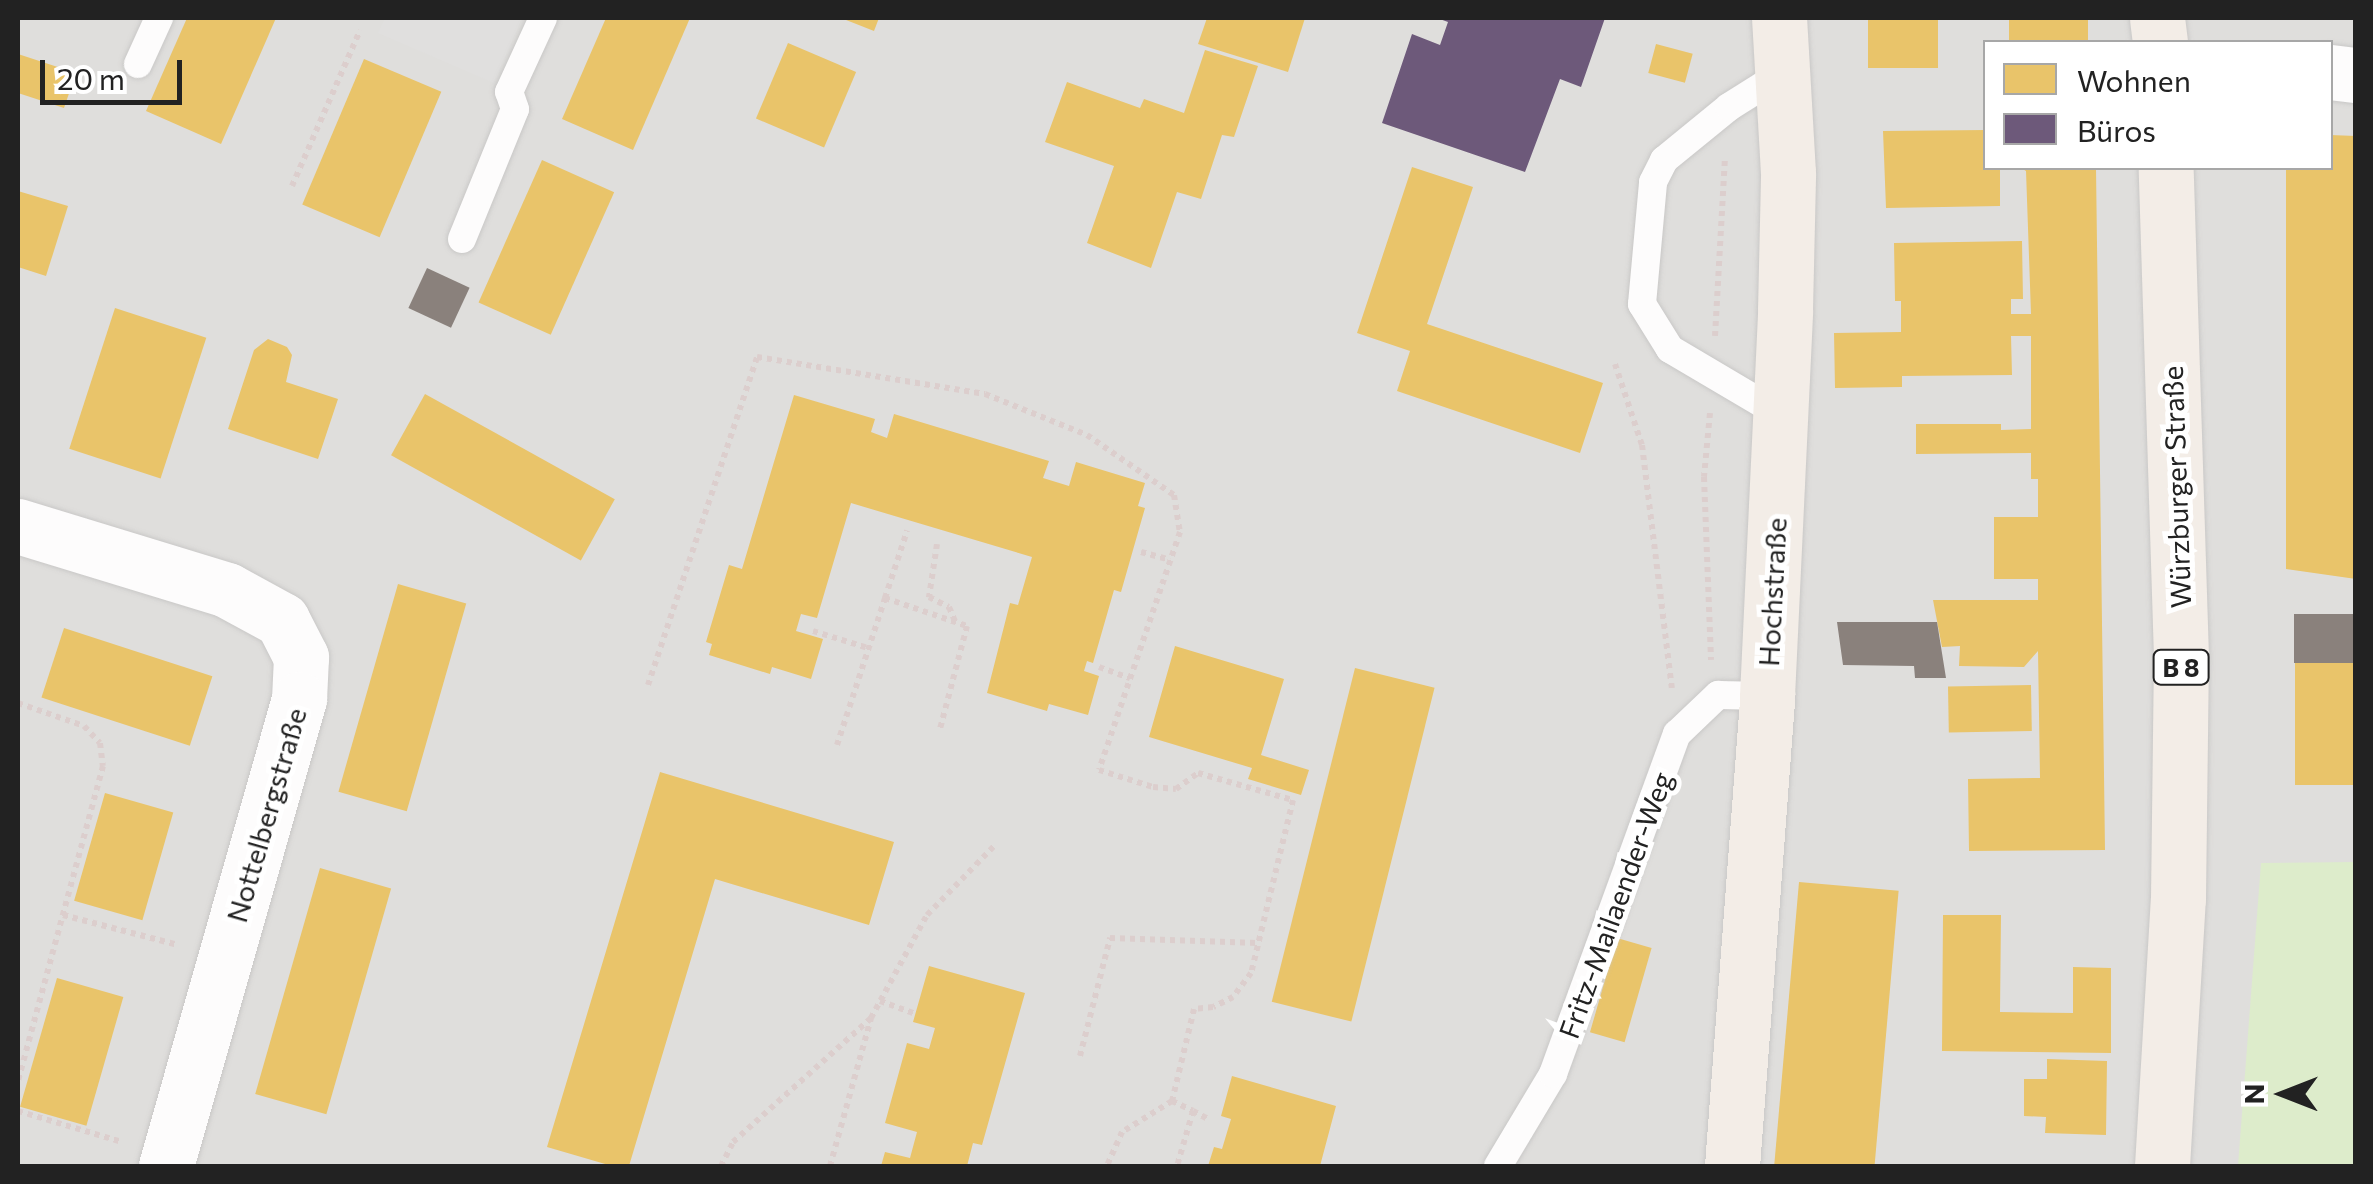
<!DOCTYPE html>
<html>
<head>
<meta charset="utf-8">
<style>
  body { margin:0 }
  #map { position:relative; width:2373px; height:1184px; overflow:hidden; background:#f0eeeb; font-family:Commissioner,sans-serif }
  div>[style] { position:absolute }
  .residential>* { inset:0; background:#dfdedc }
  .grass>* { inset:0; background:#ddeccb }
  .parking>* { inset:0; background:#e0dfde }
  .homes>* { inset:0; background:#e9c46a; transform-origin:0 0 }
  .offices>* { inset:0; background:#6d597a }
  .industry>* { inset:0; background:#8a817c; transform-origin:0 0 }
  .path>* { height:6px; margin-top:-3px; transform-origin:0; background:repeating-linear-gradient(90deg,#dccecd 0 5px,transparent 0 10px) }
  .roads { filter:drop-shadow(0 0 2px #c9c8c7) drop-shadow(0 0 2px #c9c8c7) }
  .service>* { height:28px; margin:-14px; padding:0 14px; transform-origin:14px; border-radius:14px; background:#fdfcfc }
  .minor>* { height:55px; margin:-27.5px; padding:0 27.5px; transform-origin:27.5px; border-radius:27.5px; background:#fdfcfc }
  .primary>* { height:55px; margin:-27.5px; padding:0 27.5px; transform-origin:27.5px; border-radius:27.5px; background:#f3ede7 }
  span { translate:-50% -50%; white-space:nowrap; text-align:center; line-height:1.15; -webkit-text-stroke:10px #fff; paint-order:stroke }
  .shield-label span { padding:2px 8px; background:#fff; border:2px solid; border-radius:8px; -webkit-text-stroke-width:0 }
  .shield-label { font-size:25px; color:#222; font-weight:700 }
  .street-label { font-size:28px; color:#222 }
  .frame { position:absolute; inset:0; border:20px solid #222; pointer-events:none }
  .legend { position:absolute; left:1983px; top:40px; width:350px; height:130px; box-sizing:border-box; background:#fff; border:2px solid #a7a7a7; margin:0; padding:12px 18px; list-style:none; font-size:30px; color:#222 }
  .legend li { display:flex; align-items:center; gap:20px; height:50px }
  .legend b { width:50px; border:2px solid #a7a7a7 }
  .north { position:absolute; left:2233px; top:1044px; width:100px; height:100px; -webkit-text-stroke:8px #fff; paint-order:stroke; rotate:270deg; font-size:28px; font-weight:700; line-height:40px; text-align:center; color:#222 }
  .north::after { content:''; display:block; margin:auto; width:35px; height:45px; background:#222; clip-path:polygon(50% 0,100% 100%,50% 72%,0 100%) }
  .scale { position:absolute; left:40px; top:60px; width:142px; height:45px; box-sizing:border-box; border:5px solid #222; border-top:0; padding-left:12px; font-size:30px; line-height:35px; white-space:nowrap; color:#222; -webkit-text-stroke:8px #fff; paint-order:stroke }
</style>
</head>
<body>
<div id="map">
  <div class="residential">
    <i style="clip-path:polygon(evenodd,18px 18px,2355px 18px,2355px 1166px,18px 1166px,18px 18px,1986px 42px,2330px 42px,2330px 168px,1986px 168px,1986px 42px)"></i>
  </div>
  <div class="grass">
    <i style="clip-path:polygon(2355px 862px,2355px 1166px,2238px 1166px,2261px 863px)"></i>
  </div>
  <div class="parking">
    <i style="clip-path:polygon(385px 18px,522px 18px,494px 83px,378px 33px)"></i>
  </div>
  <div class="homes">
    <i style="clip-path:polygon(187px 18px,276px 18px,221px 144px,146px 111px)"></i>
    <i style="clip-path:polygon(606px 18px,690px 18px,633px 150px,562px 119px)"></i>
    <i style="clip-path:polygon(841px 18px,879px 18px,874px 31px)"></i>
    <i style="clip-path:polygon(1207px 18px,1305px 18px,1288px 72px,1198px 44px)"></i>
    <i style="left:1868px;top:18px;width:70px;height:50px"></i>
    <i style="left:2009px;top:18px;width:79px;height:24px"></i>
    <i style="left:788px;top:43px;width:74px;height:82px;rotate:23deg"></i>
    <i style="left:1656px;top:44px;width:38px;height:30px;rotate:15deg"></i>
    <i style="clip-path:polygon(1205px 50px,1258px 66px,1234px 137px,1222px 135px,1201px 199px,1177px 192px,1151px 268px,1087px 243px,1114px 166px,1045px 142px,1067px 82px,1140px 108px,1144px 99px,1184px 113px)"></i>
    <i style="clip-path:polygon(18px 54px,76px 73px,64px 108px,18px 93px)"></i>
    <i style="left:364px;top:59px;width:84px;height:158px;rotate:23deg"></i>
    <i style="clip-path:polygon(1986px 130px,1986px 168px,2000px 168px,2000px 206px,1886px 208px,1883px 131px)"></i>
    <i style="clip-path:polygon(2330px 135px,2356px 136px,2356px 579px,2286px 569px,2286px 168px,2330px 168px)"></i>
    <i style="left:542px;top:160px;width:79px;height:156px;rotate:24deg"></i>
    <i style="clip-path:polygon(1412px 167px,1473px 187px,1427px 324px,1603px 383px,1580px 453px,1397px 391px,1410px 351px,1357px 333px)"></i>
    <i style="clip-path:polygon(2021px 168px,2096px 168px,2105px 850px,1969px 851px,1968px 779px,2040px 778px,2038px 651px,2024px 667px,1959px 666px,1960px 646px,1942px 647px,1933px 600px,2038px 600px,2038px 579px,1994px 579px,1994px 517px,2038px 517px,2038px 479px,2031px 479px,2031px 453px,1916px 454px,1916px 424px,2001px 424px,2001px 430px,2031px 429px,2031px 336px,2011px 336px,2012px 375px,1902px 376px,1902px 387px,1835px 388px,1834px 333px,1901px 332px,1901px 301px,1895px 301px,1894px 243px,2022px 241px,2023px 299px,2011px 299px,2011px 314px,2031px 314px,2026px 171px)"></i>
    <i style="clip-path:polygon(18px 191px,68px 206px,46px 276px,18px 267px)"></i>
    <i style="left:115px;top:308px;width:96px;height:148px;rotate:18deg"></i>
    <i style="clip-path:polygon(268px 339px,287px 347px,292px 355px,286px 382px,338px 399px,318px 459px,228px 429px,254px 350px)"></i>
    <i style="left:425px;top:394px;width:217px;height:70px;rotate:29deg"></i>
    <i style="clip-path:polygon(794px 395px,875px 419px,871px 432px,887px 438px,894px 414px,1049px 461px,1043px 478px,1069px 486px,1076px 462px,1145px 483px,1138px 506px,1145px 508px,1121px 592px,1114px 590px,1093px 663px,1087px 661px,1084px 671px,1099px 676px,1088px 715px,1049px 704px,1047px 711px,987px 693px,1010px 603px,1018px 605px,1032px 557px,851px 503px,817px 618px,801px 614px,796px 631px,823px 639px,811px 679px,772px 667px,770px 674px,709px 655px,712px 644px,706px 642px,729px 565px,742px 569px)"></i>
    <i style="left:398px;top:584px;width:71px;height:216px;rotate:16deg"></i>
    <i style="left:64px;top:628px;width:156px;height:73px;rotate:18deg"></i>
    <i style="clip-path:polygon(1175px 646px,1284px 679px,1261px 755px,1309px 770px,1301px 795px,1248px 779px,1252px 768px,1149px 737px)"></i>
    <i style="left:2356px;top:663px;width:122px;height:61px;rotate:90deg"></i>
    <i style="left:1355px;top:668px;width:82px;height:344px;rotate:14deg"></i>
    <i style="left:2031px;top:685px;width:46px;height:83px;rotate:89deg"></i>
    <i style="clip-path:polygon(660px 772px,894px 842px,869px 925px,715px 879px,629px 1166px,612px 1166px,547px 1147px)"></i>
    <i style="left:105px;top:793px;width:71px;height:112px;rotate:16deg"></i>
    <i style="left:320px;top:868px;width:74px;height:235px;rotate:16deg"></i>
    <i style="left:1799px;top:882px;width:100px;height:285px;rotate:5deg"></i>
    <i style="clip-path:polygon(1943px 915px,2001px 915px,2000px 1012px,2073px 1013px,2073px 967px,2111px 968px,2111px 1053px,1942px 1051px)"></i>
    <i style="left:1617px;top:938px;width:36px;height:98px;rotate:16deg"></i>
    <i style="clip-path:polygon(929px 966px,1025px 993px,982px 1145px,973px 1143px,967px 1166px,881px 1166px,885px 1152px,910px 1158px,917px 1132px,885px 1123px,907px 1043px,929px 1049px,935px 1028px,913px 1022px)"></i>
    <i style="left:57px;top:978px;width:69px;height:134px;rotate:16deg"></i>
    <i style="clip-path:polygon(2047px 1059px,2107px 1061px,2106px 1135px,2045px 1133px,2046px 1117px,2024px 1116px,2024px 1079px,2047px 1079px)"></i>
    <i style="clip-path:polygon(1232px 1076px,1336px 1106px,1320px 1166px,1208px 1166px,1214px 1147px,1222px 1149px,1231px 1119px,1221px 1116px)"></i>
  </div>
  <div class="offices">
    <i style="clip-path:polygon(1437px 18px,1605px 18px,1581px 87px,1560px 79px,1525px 172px,1382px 123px,1412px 34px,1440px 45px,1448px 22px)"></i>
  </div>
  <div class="industry">
    <i style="left:427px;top:268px;width:47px;height:44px;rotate:25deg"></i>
    <i style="left:2356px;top:614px;width:49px;height:62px;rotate:90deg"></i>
    <i style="clip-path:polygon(1837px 622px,1937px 622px,1946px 678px,1915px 678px,1914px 666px,1843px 665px)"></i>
  </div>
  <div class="path">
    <i style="left:292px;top:186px;width:170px;rotate:-66.4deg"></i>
    <i style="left:1715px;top:336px;width:178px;rotate:-86.8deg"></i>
    <i style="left:1615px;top:364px;width:85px;rotate:71.6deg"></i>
    <i style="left:1642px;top:445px;width:245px;rotate:83deg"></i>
    <i style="left:1710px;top:413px;width:64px;rotate:95.4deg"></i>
    <i style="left:1704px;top:477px;width:183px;rotate:87.8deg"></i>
    <i style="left:937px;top:544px;width:54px;rotate:98.6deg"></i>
    <i style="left:929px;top:597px;width:22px;rotate:27deg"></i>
    <i style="left:949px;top:607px;width:15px;rotate:67deg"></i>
    <i style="left:1141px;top:552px;width:30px;rotate:15deg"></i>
    <i style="left:885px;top:598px;width:71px;rotate:-71.8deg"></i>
    <i style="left:813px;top:631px;width:58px;rotate:17.2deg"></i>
    <i style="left:1099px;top:667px;width:33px;rotate:20deg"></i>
    <i style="left:648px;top:685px;width:346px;rotate:-71.6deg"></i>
    <i style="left:757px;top:357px;width:231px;rotate:9.2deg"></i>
    <i style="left:985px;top:394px;width:110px;rotate:21.9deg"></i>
    <i style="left:1087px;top:435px;width:106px;rotate:34.6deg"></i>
    <i style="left:1174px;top:495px;width:37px;rotate:81deg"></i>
    <i style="left:1180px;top:532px;width:251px;rotate:108.8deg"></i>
    <i style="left:1099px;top:770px;width:57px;rotate:17.5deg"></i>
    <i style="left:1153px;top:787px;width:23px;rotate:5deg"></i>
    <i style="left:1176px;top:789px;width:27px;rotate:-36deg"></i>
    <i style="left:1198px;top:773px;width:99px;rotate:15.9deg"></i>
    <i style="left:1293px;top:800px;width:178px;rotate:103.6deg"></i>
    <i style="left:1251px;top:973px;width:30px;rotate:127deg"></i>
    <i style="left:1233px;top:997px;width:22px;rotate:153deg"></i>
    <i style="left:1213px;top:1007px;width:19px;rotate:174deg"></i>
    <i style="left:1194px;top:1009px;width:95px;rotate:103.4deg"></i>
    <i style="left:1172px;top:1101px;width:59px;rotate:148.2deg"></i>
    <i style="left:1122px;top:1132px;width:37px;rotate:114deg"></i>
    <i style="left:18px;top:703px;width:70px;rotate:19.2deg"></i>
    <i style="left:84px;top:726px;width:23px;rotate:47deg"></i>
    <i style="left:100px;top:743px;width:23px;rotate:83deg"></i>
    <i style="left:103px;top:766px;width:326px;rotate:105.1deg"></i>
    <i style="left:837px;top:745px;width:155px;rotate:-71.9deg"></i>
    <i style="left:885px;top:598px;width:87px;rotate:18.9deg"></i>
    <i style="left:967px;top:626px;width:106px;rotate:104.7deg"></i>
    <i style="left:63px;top:915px;width:119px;rotate:14.6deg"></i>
    <i style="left:880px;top:1001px;width:37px;rotate:20deg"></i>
    <i style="left:1080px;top:1056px;width:122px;rotate:-75.7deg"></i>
    <i style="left:1110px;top:938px;width:148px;rotate:1.9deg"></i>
    <i style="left:1172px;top:1101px;width:23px;rotate:25deg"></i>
    <i style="left:1193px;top:1111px;width:57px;rotate:106.2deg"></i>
    <i style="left:18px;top:1111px;width:109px;rotate:16.6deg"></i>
    <i style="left:1193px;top:1111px;width:17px;rotate:28deg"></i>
    <i style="left:721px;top:1166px;width:27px;rotate:-63deg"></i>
    <i style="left:733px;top:1142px;width:186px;rotate:-41.9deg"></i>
    <i style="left:871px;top:1018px;width:117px;rotate:-61.5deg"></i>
    <i style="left:927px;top:915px;width:99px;rotate:-45.8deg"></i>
    <i style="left:830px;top:1166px;width:154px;rotate:-74.5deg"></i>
  </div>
  <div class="roads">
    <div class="service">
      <i style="left:138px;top:64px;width:51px;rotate:-65.5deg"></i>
      <i style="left:462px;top:239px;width:140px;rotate:-67.8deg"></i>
      <i style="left:515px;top:109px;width:18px;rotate:-109deg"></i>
      <i style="left:509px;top:92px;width:81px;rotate:-65.3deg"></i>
      <i style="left:1780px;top:414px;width:128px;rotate:-149.4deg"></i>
      <i style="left:1670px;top:349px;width:53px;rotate:-121.9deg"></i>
      <i style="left:1642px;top:304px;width:122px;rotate:-84.8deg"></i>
      <i style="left:1653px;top:182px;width:25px;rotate:-63deg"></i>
      <i style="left:1664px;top:160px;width:84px;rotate:-39.2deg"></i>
      <i style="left:1729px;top:107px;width:64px;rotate:-32.2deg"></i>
      <i style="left:1498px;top:1166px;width:107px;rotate:-59.1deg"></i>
      <i style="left:1553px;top:1074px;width:362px;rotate:-70deg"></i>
      <i style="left:1677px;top:734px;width:57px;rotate:-43.6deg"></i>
      <i style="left:1718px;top:695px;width:49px;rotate:1.2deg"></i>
    </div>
    <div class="minor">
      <i style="left:2330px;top:72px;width:26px;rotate:7deg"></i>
      <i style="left:18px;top:526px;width:219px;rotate:17deg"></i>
      <i style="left:227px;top:590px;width:63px;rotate:28.6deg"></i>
      <i style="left:282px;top:620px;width:42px;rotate:62.8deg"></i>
      <i style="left:301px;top:657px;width:42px;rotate:92.7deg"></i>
      <i style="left:299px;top:699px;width:486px;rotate:105.9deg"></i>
    </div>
    <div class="primary">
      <i style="left:2157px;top:18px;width:24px;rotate:83deg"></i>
      <i style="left:1732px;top:1166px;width:471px;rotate:-85.7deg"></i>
      <i style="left:1767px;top:696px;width:386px;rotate:-87.3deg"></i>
      <i style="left:1785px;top:310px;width:137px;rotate:-88.7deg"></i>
      <i style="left:1788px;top:173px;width:155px;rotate:-93.3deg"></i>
      <i style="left:2162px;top:1166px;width:267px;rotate:-86.6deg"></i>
      <i style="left:2178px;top:899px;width:242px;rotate:-89.3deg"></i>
      <i style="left:2181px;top:657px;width:489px;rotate:-91.8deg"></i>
    </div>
  </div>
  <div class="shield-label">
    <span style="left:2181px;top:667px">B 8</span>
  </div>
  <div class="street-label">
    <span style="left:2176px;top:487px;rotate:-92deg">Würzburger Straße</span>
    <span style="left:1772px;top:592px;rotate:-87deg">Hochstraße</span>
    <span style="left:266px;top:815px;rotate:-74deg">Nottelbergstraße</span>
    <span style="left:1615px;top:905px;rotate:-70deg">Fritz-Mailaender-Weg</span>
  </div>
  <div class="frame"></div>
  <ul class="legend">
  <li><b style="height:28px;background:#e9c46a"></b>Wohnen</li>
  <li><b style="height:28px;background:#6d597a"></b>Büros</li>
  </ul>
  <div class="north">N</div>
  <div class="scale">20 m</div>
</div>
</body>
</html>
